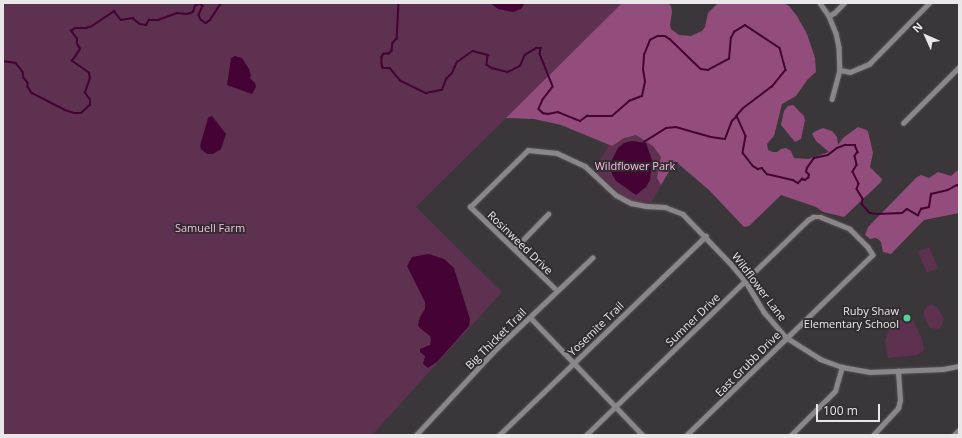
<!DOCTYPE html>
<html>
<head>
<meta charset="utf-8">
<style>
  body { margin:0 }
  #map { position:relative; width:962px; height:438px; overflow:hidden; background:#3b3639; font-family:"Open Sans",sans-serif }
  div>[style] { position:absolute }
  .green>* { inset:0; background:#5e3150; transform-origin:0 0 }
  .forest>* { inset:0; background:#934d7d }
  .water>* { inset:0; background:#440235 }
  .stream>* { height:1.5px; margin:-0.75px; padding:0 0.75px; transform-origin:0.75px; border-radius:0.75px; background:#440235 }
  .roads { filter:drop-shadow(0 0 1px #565254) drop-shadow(0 0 1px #565254) }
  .minor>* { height:4.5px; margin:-2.25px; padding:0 2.25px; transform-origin:2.25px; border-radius:2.25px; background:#8b8689 }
  .dots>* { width:11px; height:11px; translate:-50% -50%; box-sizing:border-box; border:2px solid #312c2f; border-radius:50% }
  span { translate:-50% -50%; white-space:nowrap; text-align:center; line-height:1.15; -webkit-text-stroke:3.5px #312c2f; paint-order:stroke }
  .park-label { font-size:11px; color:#fabee5 }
  .street-label { font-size:11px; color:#eae7e9 }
  .poi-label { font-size:11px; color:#eae7e9 }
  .right { translate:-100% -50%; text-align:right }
  .frame { position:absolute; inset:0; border:4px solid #eae7e9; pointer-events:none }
  .north { position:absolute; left:906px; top:16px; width:40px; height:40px; -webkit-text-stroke:3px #312c2f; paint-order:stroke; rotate:315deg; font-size:11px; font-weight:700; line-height:16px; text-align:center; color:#eae7e9 }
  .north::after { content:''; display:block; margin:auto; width:14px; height:18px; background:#eae7e9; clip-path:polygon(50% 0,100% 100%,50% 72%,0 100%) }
  .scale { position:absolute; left:816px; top:404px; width:64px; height:18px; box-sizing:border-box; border:2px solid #eae7e9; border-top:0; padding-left:5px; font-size:12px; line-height:14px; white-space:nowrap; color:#eae7e9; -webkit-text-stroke:3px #312c2f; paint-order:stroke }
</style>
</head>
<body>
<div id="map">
  <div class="green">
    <i style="clip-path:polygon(3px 3px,622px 3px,416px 207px,502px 292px,372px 435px,3px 435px)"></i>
    <i style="clip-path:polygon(622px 122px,678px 156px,651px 203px,633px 201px,623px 196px,594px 170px)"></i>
    <i style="left:929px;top:247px;width:23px;height:12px;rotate:67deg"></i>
    <i style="clip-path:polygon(930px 304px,938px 308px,944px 319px,942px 325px,939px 329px,930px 328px,924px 316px,924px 310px)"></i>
    <i style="clip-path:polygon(911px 316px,922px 339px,924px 349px,922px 352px,917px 355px,888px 358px,885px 341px,889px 330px,899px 321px)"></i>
  </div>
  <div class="forest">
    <i style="clip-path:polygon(622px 3px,668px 3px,671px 6px,672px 12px,670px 25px,671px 29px,679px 35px,691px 36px,702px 31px,705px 27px,708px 13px,718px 3px,784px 3px,789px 6px,797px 16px,807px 34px,815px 58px,816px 72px,808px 79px,796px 96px,782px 104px,774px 136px,767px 144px,768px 150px,773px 152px,777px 152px,781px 149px,786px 148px,791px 151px,794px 158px,808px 159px,829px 152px,816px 141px,812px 134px,814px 132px,823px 128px,832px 131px,837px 137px,838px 145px,843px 138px,858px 127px,864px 129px,868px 131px,873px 153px,870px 167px,882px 179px,881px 182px,844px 217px,823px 212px,816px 207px,781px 195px,749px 226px,744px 227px,709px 190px,675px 161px,661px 185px,657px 178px,661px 157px,653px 146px,636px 135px,624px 138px,612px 146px,561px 125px,534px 119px,506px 118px)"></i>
    <i style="clip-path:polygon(793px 105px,804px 116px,805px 120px,801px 139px,795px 142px,781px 125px,784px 111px,788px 106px)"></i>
    <i style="clip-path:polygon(959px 169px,959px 213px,924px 220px,891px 254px,883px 252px,881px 242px,878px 239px,875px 238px,870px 239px,865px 235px,868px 227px,917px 177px,921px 175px,929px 178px,938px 172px,951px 176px)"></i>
  </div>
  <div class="water">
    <i style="clip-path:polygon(490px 3px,525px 3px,521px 9px,513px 12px,498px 9px)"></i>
    <i style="clip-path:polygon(235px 56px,242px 58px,249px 69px,251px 76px,250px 78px,255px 83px,256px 87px,252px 94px,227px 85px,231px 58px)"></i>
    <i style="clip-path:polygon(212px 116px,226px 134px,221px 149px,213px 154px,207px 154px,201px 149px,200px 146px,208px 118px)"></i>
    <i style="clip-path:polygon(632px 141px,646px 143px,652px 160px,650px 180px,646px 187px,636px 195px,616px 181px,612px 174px,610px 164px,618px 148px,624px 143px)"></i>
    <i style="clip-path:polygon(429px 254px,444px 259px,454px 268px,470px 319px,469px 326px,438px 361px,428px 368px,423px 364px,425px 356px,420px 352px,420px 349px,430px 345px,431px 340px,430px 336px,420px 328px,418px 325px,420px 317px,425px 309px,425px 302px,407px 266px,412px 257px)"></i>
  </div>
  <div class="stream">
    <i style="left:399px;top:3px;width:36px;rotate:93deg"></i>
    <i style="left:397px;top:39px;width:6px;rotate:135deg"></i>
    <i style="left:393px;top:43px;width:8px;rotate:97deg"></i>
    <i style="left:392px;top:51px;width:4px;rotate:135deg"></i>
    <i style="left:389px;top:54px;width:5px;rotate:180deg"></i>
    <i style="left:384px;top:54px;width:4px;rotate:124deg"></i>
    <i style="left:382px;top:57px;width:7px;rotate:90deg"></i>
    <i style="left:382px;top:64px;width:4px;rotate:76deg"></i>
    <i style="left:383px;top:68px;width:7px"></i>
    <i style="left:390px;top:68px;width:17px;rotate:50deg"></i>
    <i style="left:401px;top:81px;width:28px;rotate:26deg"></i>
    <i style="left:426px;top:93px;width:16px;rotate:-11deg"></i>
    <i style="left:442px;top:90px;width:12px;rotate:-70deg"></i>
    <i style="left:446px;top:79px;width:8px;rotate:-45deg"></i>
    <i style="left:452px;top:73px;width:12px;rotate:-66deg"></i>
    <i style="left:457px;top:62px;width:19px;rotate:-35deg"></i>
    <i style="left:473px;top:51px;width:16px;rotate:15deg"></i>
    <i style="left:488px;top:55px;width:10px;rotate:96deg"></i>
    <i style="left:487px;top:65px;width:6px;rotate:31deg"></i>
    <i style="left:492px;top:68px;width:16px;rotate:14deg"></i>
    <i style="left:508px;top:72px;width:13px;rotate:-27deg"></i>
    <i style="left:520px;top:66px;width:12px;rotate:-66deg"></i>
    <i style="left:525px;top:55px;width:13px;rotate:-32deg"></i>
    <i style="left:536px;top:48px;width:5px"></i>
    <i style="left:541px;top:48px;width:6px;rotate:99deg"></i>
    <i style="left:540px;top:54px;width:35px;rotate:68deg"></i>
    <i style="left:553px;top:87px;width:16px;rotate:128deg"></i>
    <i style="left:543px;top:100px;width:10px;rotate:114deg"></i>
    <i style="left:539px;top:109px;width:6px;rotate:45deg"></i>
    <i style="left:543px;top:113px;width:5px;rotate:11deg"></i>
    <i style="left:548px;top:114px;width:10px;rotate:-11deg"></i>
    <i style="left:558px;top:112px;width:24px;rotate:22deg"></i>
    <i style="left:580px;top:121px;width:9px;rotate:-36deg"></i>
    <i style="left:587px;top:116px;width:25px"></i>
    <i style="left:612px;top:116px;width:23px;rotate:-41deg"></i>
    <i style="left:629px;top:101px;width:14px;rotate:-21deg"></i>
    <i style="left:642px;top:96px;width:14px;rotate:-78deg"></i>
    <i style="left:645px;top:82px;width:12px;rotate:-99deg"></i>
    <i style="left:643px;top:70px;width:15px;rotate:-86deg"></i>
    <i style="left:644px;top:55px;width:16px;rotate:-68deg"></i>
    <i style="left:650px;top:40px;width:9px;rotate:-27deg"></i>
    <i style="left:658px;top:36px;width:7px"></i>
    <i style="left:665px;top:36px;width:6px;rotate:31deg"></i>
    <i style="left:670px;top:39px;width:43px;rotate:44.1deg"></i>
    <i style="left:701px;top:69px;width:7px;rotate:8deg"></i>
    <i style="left:708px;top:70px;width:24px;rotate:-28deg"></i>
    <i style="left:729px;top:59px;width:21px;rotate:-85deg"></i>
    <i style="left:731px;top:38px;width:7px;rotate:-63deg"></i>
    <i style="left:734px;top:32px;width:13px;rotate:-32deg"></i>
    <i style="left:745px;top:25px;width:42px;rotate:33.3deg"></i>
    <i style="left:780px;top:48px;width:23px;rotate:75deg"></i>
    <i style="left:786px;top:70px;width:22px;rotate:129deg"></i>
    <i style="left:772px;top:87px;width:36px;rotate:143deg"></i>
    <i style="left:743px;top:109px;width:9px;rotate:131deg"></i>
    <i style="left:737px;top:116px;width:22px;rotate:66deg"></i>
    <i style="left:746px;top:136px;width:17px;rotate:100deg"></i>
    <i style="left:743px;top:153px;width:16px;rotate:52deg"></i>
    <i style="left:753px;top:166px;width:6px;rotate:31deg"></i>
    <i style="left:758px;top:169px;width:4px;rotate:-14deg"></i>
    <i style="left:762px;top:168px;width:8px;rotate:50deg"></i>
    <i style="left:767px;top:174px;width:27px;rotate:13deg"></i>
    <i style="left:793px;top:180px;width:6px;rotate:31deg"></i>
    <i style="left:798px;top:183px;width:6px;rotate:-45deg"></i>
    <i style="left:802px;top:179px;width:3px;rotate:18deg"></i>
    <i style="left:805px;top:180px;width:4px;rotate:-34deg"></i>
    <i style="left:808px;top:178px;width:3px;rotate:-72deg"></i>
    <i style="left:809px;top:175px;width:4px;rotate:-135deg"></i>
    <i style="left:806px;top:172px;width:4px;rotate:-76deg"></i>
    <i style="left:807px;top:168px;width:12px;rotate:-55deg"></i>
    <i style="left:814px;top:158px;width:14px;rotate:-12deg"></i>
    <i style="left:828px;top:155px;width:11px;rotate:-38deg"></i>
    <i style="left:837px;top:148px;width:9px;rotate:-21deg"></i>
    <i style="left:845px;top:145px;width:10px"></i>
    <i style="left:855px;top:145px;width:8px;rotate:67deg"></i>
    <i style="left:858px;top:152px;width:5px;rotate:127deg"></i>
    <i style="left:855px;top:156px;width:9px;rotate:77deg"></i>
    <i style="left:857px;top:165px;width:8px;rotate:120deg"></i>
    <i style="left:853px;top:172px;width:13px;rotate:63deg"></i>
    <i style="left:859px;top:184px;width:5px;rotate:112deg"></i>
    <i style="left:857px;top:189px;width:12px;rotate:59deg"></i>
    <i style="left:863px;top:199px;width:5px;rotate:101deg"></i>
    <i style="left:862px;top:204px;width:12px;rotate:48deg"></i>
    <i style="left:870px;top:213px;width:7px;rotate:8deg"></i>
    <i style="left:877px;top:214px;width:25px;rotate:-2deg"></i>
    <i style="left:902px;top:213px;width:6px;rotate:-39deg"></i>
    <i style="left:907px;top:209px;width:13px;rotate:29deg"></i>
    <i style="left:918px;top:215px;width:7px;rotate:-63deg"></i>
    <i style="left:921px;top:209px;width:8px;rotate:-14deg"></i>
    <i style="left:929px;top:207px;width:13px;rotate:-81deg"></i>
    <i style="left:931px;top:194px;width:17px;rotate:-13deg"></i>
    <i style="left:948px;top:190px;width:10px;rotate:-29deg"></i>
    <i style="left:957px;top:185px;width:2px;rotate:27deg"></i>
    <i style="left:3px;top:61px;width:13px;rotate:9deg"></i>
    <i style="left:16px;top:63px;width:11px;rotate:52deg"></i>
    <i style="left:23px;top:72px;width:6px;rotate:81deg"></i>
    <i style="left:24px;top:78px;width:6px;rotate:51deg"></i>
    <i style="left:28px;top:83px;width:4px;rotate:90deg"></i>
    <i style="left:28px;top:87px;width:7px;rotate:56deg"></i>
    <i style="left:32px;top:93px;width:37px;rotate:27deg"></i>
    <i style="left:65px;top:110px;width:9px;rotate:18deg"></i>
    <i style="left:74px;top:113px;width:7px"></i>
    <i style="left:81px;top:113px;width:12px;rotate:-42deg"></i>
    <i style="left:90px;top:105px;width:5px;rotate:-90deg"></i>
    <i style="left:90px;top:100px;width:9px;rotate:-126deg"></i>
    <i style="left:85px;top:93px;width:16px;rotate:-72deg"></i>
    <i style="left:90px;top:78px;width:5px;rotate:-101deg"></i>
    <i style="left:89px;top:73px;width:21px;rotate:-145deg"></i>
    <i style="left:72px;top:61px;width:14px;rotate:-56deg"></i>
    <i style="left:80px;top:49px;width:6px;rotate:-121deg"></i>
    <i style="left:77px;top:44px;width:5px;rotate:-90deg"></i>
    <i style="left:77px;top:39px;width:10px;rotate:-127deg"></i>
    <i style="left:71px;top:31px;width:5px;rotate:-37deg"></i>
    <i style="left:75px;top:28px;width:11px"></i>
    <i style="left:86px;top:28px;width:6px;rotate:-18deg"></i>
    <i style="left:92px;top:26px;width:27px;rotate:-34deg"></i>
    <i style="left:114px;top:11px;width:11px;rotate:52deg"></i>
    <i style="left:121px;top:20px;width:12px;rotate:-9deg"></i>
    <i style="left:133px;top:18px;width:9px;rotate:41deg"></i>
    <i style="left:140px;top:24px;width:6px;rotate:9deg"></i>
    <i style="left:146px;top:25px;width:6px;rotate:-59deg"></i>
    <i style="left:149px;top:20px;width:9px"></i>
    <i style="left:158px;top:20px;width:20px;rotate:-20deg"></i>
    <i style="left:177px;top:13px;width:10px;rotate:6deg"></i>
    <i style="left:187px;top:14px;width:6px;rotate:-18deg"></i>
    <i style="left:193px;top:12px;width:6px;rotate:-72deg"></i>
    <i style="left:195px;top:6px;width:6px;rotate:-31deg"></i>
    <i style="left:200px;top:3px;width:4px;rotate:45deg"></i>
    <i style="left:203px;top:6px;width:10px;rotate:114deg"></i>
    <i style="left:199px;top:15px;width:5px;rotate:68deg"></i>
    <i style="left:201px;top:20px;width:6px;rotate:31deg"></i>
    <i style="left:206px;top:23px;width:5px;rotate:-37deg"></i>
    <i style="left:210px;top:20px;width:20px;rotate:-57deg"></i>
    <i style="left:644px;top:142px;width:26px;rotate:-32deg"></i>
    <i style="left:666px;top:128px;width:10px;rotate:-6deg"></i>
    <i style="left:676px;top:127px;width:36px;rotate:16deg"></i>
    <i style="left:711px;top:137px;width:14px;rotate:8deg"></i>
    <i style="left:725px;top:139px;width:19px;rotate:-69deg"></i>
    <i style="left:732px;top:121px;width:7px;rotate:-45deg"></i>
  </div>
  <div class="roads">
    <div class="minor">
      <i style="left:820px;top:3px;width:16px;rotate:55deg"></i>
      <i style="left:829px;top:16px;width:18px;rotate:68deg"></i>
      <i style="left:836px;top:33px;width:14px;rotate:78deg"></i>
      <i style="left:839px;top:47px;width:23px;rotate:88deg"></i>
      <i style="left:840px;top:70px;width:30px;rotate:105deg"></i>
      <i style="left:829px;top:16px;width:6px;rotate:-31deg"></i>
      <i style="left:834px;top:13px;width:14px;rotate:-45deg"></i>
      <i style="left:840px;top:70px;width:10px;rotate:11deg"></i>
      <i style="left:850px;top:72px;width:21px;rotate:-23deg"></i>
      <i style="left:869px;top:64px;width:86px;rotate:-45.5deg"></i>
      <i style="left:903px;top:123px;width:79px;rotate:-45deg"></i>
      <i style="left:514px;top:249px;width:49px;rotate:-45.8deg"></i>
      <i style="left:557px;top:291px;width:121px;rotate:-136deg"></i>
      <i style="left:470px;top:207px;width:81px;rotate:-44.5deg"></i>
      <i style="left:528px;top:150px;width:29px;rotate:6deg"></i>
      <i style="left:557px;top:153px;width:31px;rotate:25deg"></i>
      <i style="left:585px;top:166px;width:42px;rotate:43.1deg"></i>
      <i style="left:616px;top:195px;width:17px;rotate:28deg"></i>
      <i style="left:631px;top:203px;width:15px;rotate:11deg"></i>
      <i style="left:646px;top:206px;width:19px;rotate:3deg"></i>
      <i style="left:665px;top:207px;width:19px;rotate:21deg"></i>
      <i style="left:683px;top:214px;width:69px;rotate:46.2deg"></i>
      <i style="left:731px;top:264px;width:23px;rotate:50deg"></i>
      <i style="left:746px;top:282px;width:35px;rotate:59deg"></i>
      <i style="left:764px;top:312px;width:35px;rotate:49deg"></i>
      <i style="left:787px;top:338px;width:39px;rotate:32deg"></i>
      <i style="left:820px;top:359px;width:23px;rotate:20deg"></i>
      <i style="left:842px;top:367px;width:27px;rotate:10deg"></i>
      <i style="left:869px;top:372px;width:74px;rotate:-2.3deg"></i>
      <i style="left:943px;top:369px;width:16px;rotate:-11deg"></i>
      <i style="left:531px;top:318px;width:162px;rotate:46.3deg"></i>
      <i style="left:416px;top:435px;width:113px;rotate:-47.1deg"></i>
      <i style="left:493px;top:352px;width:137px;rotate:-43.5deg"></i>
      <i style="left:499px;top:435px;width:287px;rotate:-43.9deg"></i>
      <i style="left:586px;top:435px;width:309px;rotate:-44.1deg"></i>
      <i style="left:808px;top:220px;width:6px;rotate:-31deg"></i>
      <i style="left:813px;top:217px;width:8px"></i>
      <i style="left:821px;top:217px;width:31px;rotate:22deg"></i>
      <i style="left:850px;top:229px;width:25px;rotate:45deg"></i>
      <i style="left:868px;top:247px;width:9px;rotate:58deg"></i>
      <i style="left:873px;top:255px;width:259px;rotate:135.9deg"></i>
      <i style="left:791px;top:435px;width:62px;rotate:-45deg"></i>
      <i style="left:835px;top:391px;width:25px;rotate:-74deg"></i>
      <i style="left:873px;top:435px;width:37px;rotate:-47deg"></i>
      <i style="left:898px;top:408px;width:8px;rotate:-76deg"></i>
      <i style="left:900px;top:400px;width:29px;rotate:-94deg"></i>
      <i style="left:954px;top:435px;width:7px;rotate:-45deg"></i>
    </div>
  </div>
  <div class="dots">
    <i style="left:907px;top:318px;background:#51d398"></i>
  </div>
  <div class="park-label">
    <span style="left:635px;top:166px">Wildflower Park</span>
    <span style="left:210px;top:228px">Samuell Farm</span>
  </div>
  <div class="street-label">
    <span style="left:520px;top:243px;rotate:44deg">Rosinweed Drive</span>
    <span style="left:759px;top:287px;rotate:53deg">Wildflower Lane</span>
    <span style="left:693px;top:320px;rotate:-44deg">Sumner Drive</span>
    <span style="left:596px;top:329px;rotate:-44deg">Yosemite Trail</span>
    <span style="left:496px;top:339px;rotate:-45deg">Big Thicket Trail</span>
    <span style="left:748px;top:364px;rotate:-45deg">East Grubb Drive</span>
  </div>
  <div class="poi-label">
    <span class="right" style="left:899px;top:318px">Ruby Shaw<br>Elementary School</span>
  </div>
  <div class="frame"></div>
  <div class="north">N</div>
  <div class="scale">100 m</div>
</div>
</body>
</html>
